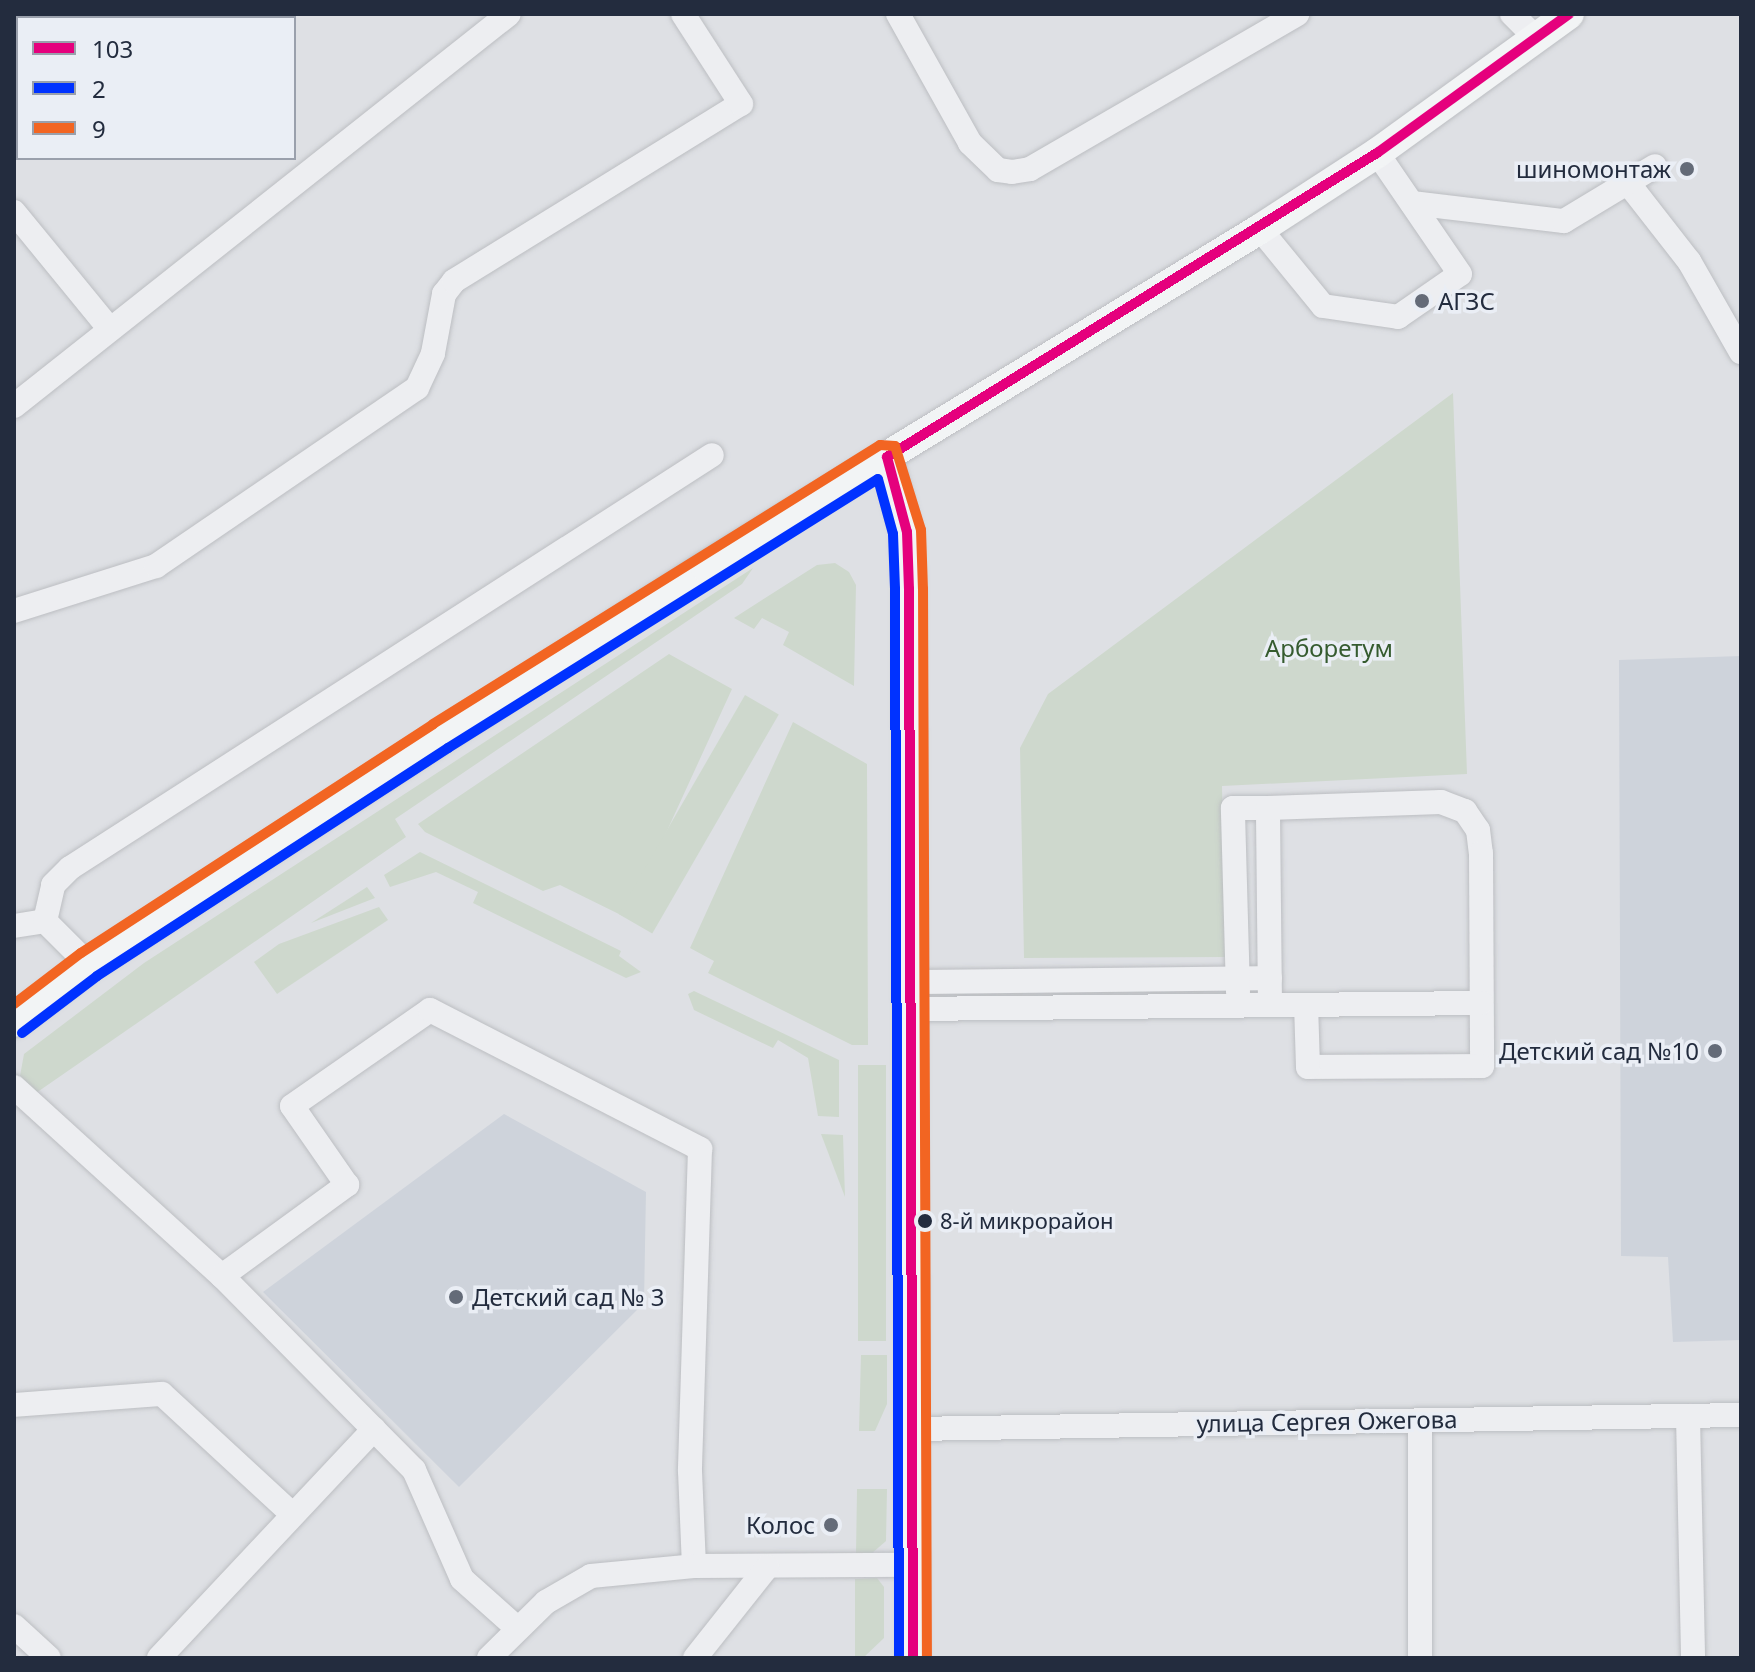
<!DOCTYPE html>
<html>
<head>
<meta charset="utf-8">
<style>
  body { margin:0 }
  #map { position:relative; width:1755px; height:1672px; overflow:hidden; background:#dee0e4; font-family:"Noto Sans",sans-serif }
  div>[style] { position:absolute }
  .built>* { inset:0; background:#ced3db }
  .green>* { inset:0; background:#ced8cd; transform-origin:0 0 }
  .roads { filter:drop-shadow(0 0 2px #bcbec2) drop-shadow(0 0 2px #bcbec2) }
  .minor>* { height:24px; margin:-12px; padding:0 12px; transform-origin:12px; border-radius:12px; background:#edeef1 }
  .major>* { height:30px; margin:-15px; padding:0 15px; transform-origin:15px; border-radius:15px; background:#f2f4f5 }
  .bus-1>* { height:10px; margin:-5px; padding:0 5px; transform-origin:5px; border-radius:5px; background:#e5007d }
  .bus-2>* { height:10px; margin:-5px; padding:0 5px; transform-origin:5px; border-radius:5px; background:#0032ff }
  .bus-3>* { height:10px; margin:-5px; padding:0 5px; transform-origin:5px; border-radius:5px; background:#f26522 }
  .dots>* { width:22px; height:22px; translate:-50% -50%; box-sizing:border-box; border:4px solid #eaeef5; border-radius:50% }
  span { translate:-50% -50%; white-space:nowrap; text-align:center; line-height:1.15; -webkit-text-stroke:7px #eaeef5; paint-order:stroke }
  .bus-label { font-size:22px; color:#232c3e }
  .left { translate:0 -50%; text-align:left }
  .poi-label { font-size:24px; color:#232c3e }
  .right { translate:-100% -50%; text-align:right }
  .park-label { font-size:24px; color:#355b2f }
  .street-label { font-size:24px; color:#232c3e }
  .frame { position:absolute; inset:0; border:16px solid #232c3e; pointer-events:none }
  .legend { position:absolute; left:16px; top:16px; width:280px; height:144px; box-sizing:border-box; background:#eaeef5; border:2px solid #9aa0ac; margin:0; padding:10px 14px; list-style:none; font-size:24px; color:#232c3e }
  .legend li { display:flex; align-items:center; gap:16px; height:40px }
  .legend b { width:40px; border:2px solid #9aa0ac }
</style>
</head>
<body>
<div id="map">
  <div class="built">
    <i style="clip-path:polygon(1741px 656px,1741px 1340px,1673px 1342px,1668px 1257px,1621px 1256px,1619px 660px)"></i>
    <i style="clip-path:polygon(504px 1114px,646px 1192px,644px 1303px,459px 1487px,263px 1292px)"></i>
  </div>
  <div class="green">
    <i style="clip-path:polygon(1453px 393px,1467px 774px,1222px 786px,1225px 957px,1024px 958px,1020px 748px,1048px 694px)"></i>
    <i style="clip-path:polygon(835px 563px,849px 572px,856px 585px,854px 686px,783px 645px,789px 632px,762px 618px,754px 629px,734px 618px,817px 565px)"></i>
    <i style="clip-path:polygon(753px 568px,742px 584px,395px 819px,406px 837px,36px 1093px,20px 1076px,24px 1054px,144px 963px)"></i>
    <i style="clip-path:polygon(669px 654px,732px 689px,627px 918px,560px 885px,543px 891px,425px 832px,418px 824px)"></i>
    <i style="left:745px;top:695px;width:39px;height:253px;rotate:30deg"></i>
    <i style="clip-path:polygon(793px 722px,867px 764px,868px 1045px,852px 1045px,708px 973px,714px 961px,690px 948px)"></i>
    <i style="clip-path:polygon(420px 852px,621px 951px,619px 956px,641px 972px,626px 978px,473px 903px,478px 892px,436px 872px,390px 887px,384px 875px)"></i>
    <i style="clip-path:polygon(367px 887px,375px 898px,311px 923px)"></i>
    <i style="clip-path:polygon(379px 907px,388px 920px,277px 994px,254px 962px,279px 944px)"></i>
    <i style="clip-path:polygon(694px 991px,839px 1060px,839px 1117px,818px 1116px,808px 1058px,778px 1040px,773px 1048px,694px 1010px,688px 994px)"></i>
    <i style="left:858px;top:1065px;width:28px;height:276px"></i>
    <i style="clip-path:polygon(821px 1134px,843px 1135px,845px 1197px)"></i>
    <i style="clip-path:polygon(861px 1355px,887px 1355px,887px 1404px,875px 1431px,859px 1431px)"></i>
    <i style="clip-path:polygon(857px 1489px,887px 1489px,886px 1541px,871px 1554px,856px 1554px)"></i>
    <i style="clip-path:polygon(877px 1578px,884px 1587px,884px 1638px,863px 1658px,855px 1658px,855px 1579px)"></i>
  </div>
  <div class="roads">
    <div class="minor">
      <i style="left:898px;top:14px;width:148px;rotate:60.8deg"></i>
      <i style="left:970px;top:143px;width:39px;rotate:44deg"></i>
      <i style="left:998px;top:170px;width:14px;rotate:8deg"></i>
      <i style="left:1012px;top:172px;width:18px;rotate:-9deg"></i>
      <i style="left:1030px;top:169px;width:309px;rotate:-30.1deg"></i>
      <i style="left:1512px;top:14px;width:34px;rotate:45deg"></i>
      <i style="left:1628px;top:183px;width:99px;rotate:52deg"></i>
      <i style="left:1689px;top:261px;width:105px;rotate:60.3deg"></i>
      <i style="left:1412px;top:203px;width:153px;rotate:6.8deg"></i>
      <i style="left:1564px;top:221px;width:106px;rotate:-31.1deg"></i>
      <i style="left:14px;top:212px;width:150px;rotate:50.7deg"></i>
      <i style="left:1260px;top:229px;width:99px;rotate:50.7deg"></i>
      <i style="left:1323px;top:306px;width:76px;rotate:8.3deg"></i>
      <i style="left:1398px;top:317px;width:75px;rotate:-34.7deg"></i>
      <i style="left:1460px;top:274px;width:147px;rotate:-124.4deg"></i>
      <i style="left:14px;top:406px;width:631px;rotate:-38.38deg"></i>
      <i style="left:14px;top:611px;width:149px;rotate:-17.6deg"></i>
      <i style="left:156px;top:566px;width:316px;rotate:-34.3deg"></i>
      <i style="left:417px;top:388px;width:38px;rotate:-65deg"></i>
      <i style="left:433px;top:353px;width:60px;rotate:-79.4deg"></i>
      <i style="left:444px;top:294px;width:16px;rotate:-52deg"></i>
      <i style="left:454px;top:281px;width:337px;rotate:-31.7deg"></i>
      <i style="left:741px;top:104px;width:107px;rotate:-122.8deg"></i>
      <i style="left:14px;top:926px;width:31px;rotate:-9deg"></i>
      <i style="left:89px;top:965px;width:62px;rotate:-135deg"></i>
      <i style="left:45px;top:921px;width:37px;rotate:-77deg"></i>
      <i style="left:53px;top:885px;width:24px;rotate:-45deg"></i>
      <i style="left:70px;top:868px;width:763px;rotate:-32.75deg"></i>
      <i style="left:910px;top:982px;width:360px;rotate:-0.6deg"></i>
      <i style="left:1238px;top:992px;width:184px;rotate:-91.6deg"></i>
      <i style="left:1233px;top:808px;width:35px"></i>
      <i style="left:1270px;top:1005px;width:197px;rotate:-90.6deg"></i>
      <i style="left:1268px;top:808px;width:173px;rotate:-2deg"></i>
      <i style="left:1441px;top:802px;width:26px;rotate:21deg"></i>
      <i style="left:1465px;top:811px;width:23px;rotate:56deg"></i>
      <i style="left:1478px;top:830px;width:23px;rotate:83deg"></i>
      <i style="left:1481px;top:853px;width:213px;rotate:89.7deg"></i>
      <i style="left:1482px;top:1066px;width:174px;rotate:179.7deg"></i>
      <i style="left:1308px;top:1067px;width:62px;rotate:-91.8deg"></i>
      <i style="left:910px;top:1009px;width:571px;rotate:-0.6deg"></i>
      <i style="left:14px;top:1087px;width:281px;rotate:42.3deg"></i>
      <i style="left:222px;top:1276px;width:273px;rotate:45.3deg"></i>
      <i style="left:414px;top:1470px;width:119px;rotate:66.2deg"></i>
      <i style="left:462px;top:1579px;width:74px;rotate:41.7deg"></i>
      <i style="left:222px;top:1276px;width:155px;rotate:-36.1deg"></i>
      <i style="left:347px;top:1185px;width:96px;rotate:-124.8deg"></i>
      <i style="left:292px;top:1106px;width:168px;rotate:-34.8deg"></i>
      <i style="left:430px;top:1010px;width:304px;rotate:27.2deg"></i>
      <i style="left:700px;top:1149px;width:322px;rotate:91.8deg"></i>
      <i style="left:690px;top:1471px;width:95px;rotate:87.6deg"></i>
      <i style="left:14px;top:1405px;width:148px;rotate:-4.3deg"></i>
      <i style="left:162px;top:1394px;width:178px;rotate:42.7deg"></i>
      <i style="left:1688px;top:1416px;width:242px;rotate:88.8deg"></i>
      <i style="left:913px;top:1429px;width:828px;rotate:-0.97deg"></i>
      <i style="left:14px;top:1626px;width:47px;rotate:42.4deg"></i>
      <i style="left:159px;top:1658px;width:314px;rotate:-46.8deg"></i>
      <i style="left:489px;top:1658px;width:80px;rotate:-44.5deg"></i>
      <i style="left:546px;top:1602px;width:52px;rotate:-30deg"></i>
      <i style="left:591px;top:1576px;width:103px;rotate:-5.5deg"></i>
      <i style="left:694px;top:1566px;width:219px;rotate:-0.3deg"></i>
      <i style="left:695px;top:1658px;width:116px;rotate:-51.6deg"></i>
      <i style="left:1420px;top:1658px;width:238px;rotate:-90deg"></i>
    </div>
    <div class="major">
      <i style="left:887px;top:457px;width:78px;rotate:75.1deg"></i>
      <i style="left:907px;top:532px;width:57px;rotate:88deg"></i>
      <i style="left:909px;top:589px;width:1069px;rotate:89.79deg"></i>
      <i style="left:14px;top:1022px;width:94px;rotate:-37.2deg"></i>
      <i style="left:89px;top:965px;width:733px;rotate:-32.87deg"></i>
      <i style="left:705px;top:567px;width:650px;rotate:-31.34deg"></i>
      <i style="left:1260px;top:229px;width:140px;rotate:-33deg"></i>
      <i style="left:1377px;top:153px;width:237px;rotate:-35.9deg"></i>
    </div>
  </div>
  <div class="bus-1">
    <i style="left:887px;top:457px;width:78px;rotate:75.1deg"></i>
    <i style="left:907px;top:532px;width:57px;rotate:88deg"></i>
    <i style="left:909px;top:589px;width:1069px;rotate:89.79deg"></i>
    <i style="left:887px;top:457px;width:577px;rotate:-31.82deg"></i>
    <i style="left:1377px;top:153px;width:237px;rotate:-35.9deg"></i>
  </div>
  <div class="bus-2">
    <i style="left:22px;top:1033px;width:94px;rotate:-37.2deg"></i>
    <i style="left:97px;top:976px;width:419px;rotate:-33deg"></i>
    <i style="left:448px;top:748px;width:507px;rotate:-32.03deg"></i>
    <i style="left:878px;top:479px;width:57px;rotate:74.7deg"></i>
    <i style="left:893px;top:534px;width:55px;rotate:87.9deg"></i>
    <i style="left:895px;top:589px;width:1069px;rotate:89.79deg"></i>
  </div>
  <div class="bus-3">
    <i style="left:14px;top:1004px;width:84px;rotate:-37.3deg"></i>
    <i style="left:81px;top:953px;width:420px;rotate:-33deg"></i>
    <i style="left:433px;top:724px;width:527px;rotate:-31.97deg"></i>
    <i style="left:880px;top:445px;width:15px;rotate:4deg"></i>
    <i style="left:895px;top:446px;width:88px;rotate:72.8deg"></i>
    <i style="left:921px;top:530px;width:59px;rotate:88.1deg"></i>
    <i style="left:923px;top:589px;width:1069px;rotate:89.79deg"></i>
  </div>
  <div class="dots">
    <i style="left:1687px;top:169px;background:#646b78"></i>
    <i style="left:1422px;top:301px;background:#646b78"></i>
    <i style="left:1715px;top:1051px;background:#646b78"></i>
    <i style="left:925px;top:1221px;background:#232c3e"></i>
    <i style="left:456px;top:1297px;background:#646b78"></i>
    <i style="left:831px;top:1525px;background:#646b78"></i>
  </div>
  <div class="bus-label">
    <span class="left" style="left:940px;top:1221px">8-й микрорайон</span>
  </div>
  <div class="poi-label">
    <span class="right" style="left:1671px;top:169px">шиномонтаж</span>
    <span class="left" style="left:1438px;top:301px">АГЗС</span>
    <span class="right" style="left:1699px;top:1051px">Детский сад №10</span>
    <span class="left" style="left:472px;top:1297px">Детский сад № 3</span>
    <span class="right" style="left:815px;top:1525px">Колос</span>
  </div>
  <div class="park-label">
    <span style="left:1329px;top:648px">Арборетум</span>
  </div>
  <div class="street-label">
    <span style="left:1327px;top:1421px;rotate:-1deg">улица Сергея Ожегова</span>
  </div>
  <div class="frame"></div>
  <ul class="legend">
  <li><b style="height:10px;background:#e5007d"></b>103</li>
  <li><b style="height:10px;background:#0032ff"></b>2</li>
  <li><b style="height:10px;background:#f26522"></b>9</li>
  </ul>
</div>
</body>
</html>
